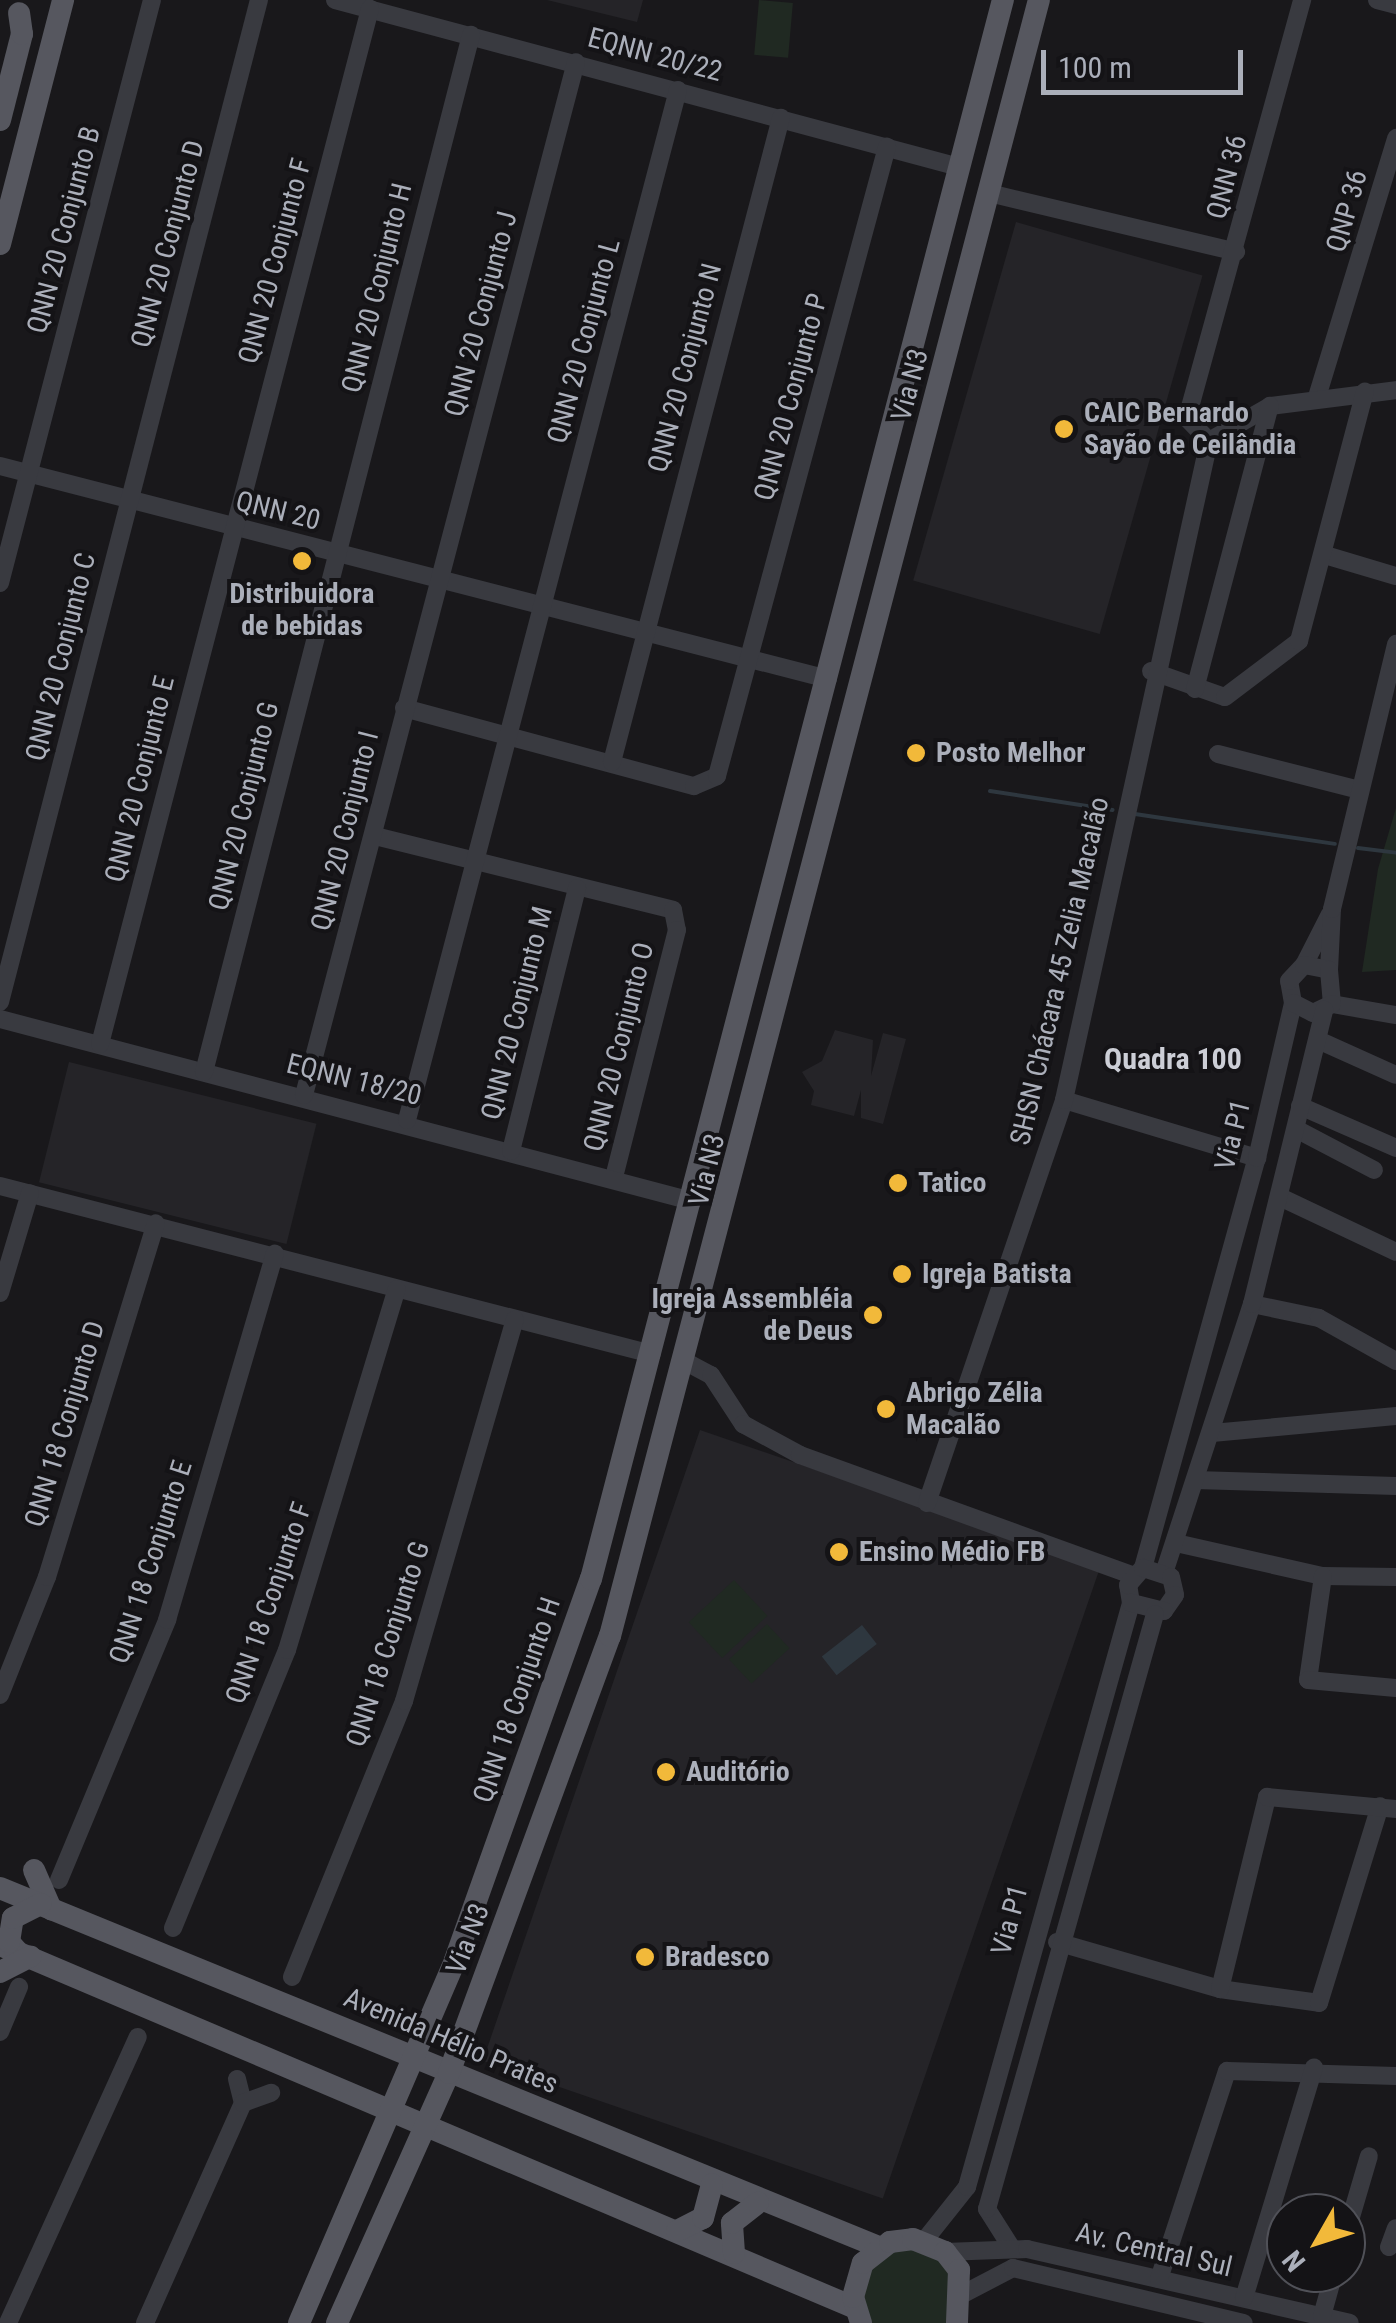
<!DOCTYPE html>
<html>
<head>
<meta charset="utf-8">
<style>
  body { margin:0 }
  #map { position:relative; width:1396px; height:2323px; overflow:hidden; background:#19181b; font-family:"Roboto Condensed",sans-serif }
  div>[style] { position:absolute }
  .built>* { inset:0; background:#252428; transform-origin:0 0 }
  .green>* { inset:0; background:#202922; transform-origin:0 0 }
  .water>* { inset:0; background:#2e373f; transform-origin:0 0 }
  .stream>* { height:4px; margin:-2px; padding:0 2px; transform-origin:2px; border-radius:2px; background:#2e373f }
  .minor>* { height:18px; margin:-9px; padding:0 9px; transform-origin:9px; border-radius:9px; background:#393a40 }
  .major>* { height:22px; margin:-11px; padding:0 11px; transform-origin:11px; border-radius:11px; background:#56575f }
  .dots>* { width:28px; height:28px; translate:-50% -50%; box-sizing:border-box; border:5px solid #141316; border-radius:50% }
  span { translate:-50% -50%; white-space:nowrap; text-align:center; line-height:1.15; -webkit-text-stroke:8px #141316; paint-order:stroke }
  .street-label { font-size:28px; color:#abafba }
  .poi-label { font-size:28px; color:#abafba; font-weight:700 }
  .left { translate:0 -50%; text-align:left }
  .right { translate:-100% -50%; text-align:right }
  .neighbourhood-label { font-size:30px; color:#ccced6; font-weight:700 }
  .north { position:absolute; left:1266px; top:2193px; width:100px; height:100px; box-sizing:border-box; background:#141316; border:2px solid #505158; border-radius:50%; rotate:231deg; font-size:28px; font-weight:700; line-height:40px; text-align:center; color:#abafba }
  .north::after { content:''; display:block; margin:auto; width:35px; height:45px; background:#f2b93a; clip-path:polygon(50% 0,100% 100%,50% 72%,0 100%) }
  .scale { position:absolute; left:1041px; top:50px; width:202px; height:45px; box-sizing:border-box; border:5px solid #abafba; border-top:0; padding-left:12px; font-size:30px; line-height:35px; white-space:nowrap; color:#abafba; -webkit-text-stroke:8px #141316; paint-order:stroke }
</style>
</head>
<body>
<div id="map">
  <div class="built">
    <i style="clip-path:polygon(547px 0,643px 0,637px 22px)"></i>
    <i style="left:1016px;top:222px;width:194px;height:373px;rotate:16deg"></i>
    <i style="clip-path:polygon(835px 1030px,873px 1040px,871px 1076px,883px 1033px,906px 1039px,883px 1124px,861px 1118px,861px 1090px,854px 1116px,811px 1105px,814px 1091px,802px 1072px,822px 1061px)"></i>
    <i style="left:69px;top:1062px;width:255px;height:124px;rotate:14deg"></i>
    <i style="left:700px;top:1430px;width:423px;height:667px;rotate:19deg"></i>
  </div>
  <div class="green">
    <i style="left:759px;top:0;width:34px;height:55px;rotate:5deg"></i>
    <i style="clip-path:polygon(1396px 808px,1396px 970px,1362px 972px,1378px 869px)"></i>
    <i style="left:734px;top:1580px;width:49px;height:62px;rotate:47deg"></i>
    <i style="left:767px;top:1624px;width:33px;height:52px;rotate:47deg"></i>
    <i style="clip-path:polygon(916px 2246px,949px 2267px,947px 2323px,871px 2323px,861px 2291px,878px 2256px)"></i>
  </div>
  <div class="water">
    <i style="left:862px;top:1625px;width:24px;height:51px;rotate:52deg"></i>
  </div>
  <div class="stream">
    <i style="left:990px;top:791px;width:124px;rotate:8.8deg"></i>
    <i style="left:1135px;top:814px;width:202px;rotate:8.5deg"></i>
    <i style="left:1358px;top:848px;width:38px;rotate:7deg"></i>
  </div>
  <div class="minor">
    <i style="left:335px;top:0;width:646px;rotate:14.98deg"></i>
    <i style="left:1377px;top:0;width:20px;rotate:15deg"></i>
    <i style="left:989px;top:193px;width:254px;rotate:13.4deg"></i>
    <i style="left:1317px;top:397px;width:271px;rotate:-73deg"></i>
    <i style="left:1209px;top:441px;width:32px;rotate:-134deg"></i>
    <i style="left:1187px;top:418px;width:434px;rotate:-74.6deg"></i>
    <i style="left:1209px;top:441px;width:70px;rotate:-29.8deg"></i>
    <i style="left:1270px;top:406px;width:127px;rotate:-7.2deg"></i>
    <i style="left:0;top:466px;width:855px;rotate:14.43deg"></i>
    <i style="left:1325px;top:555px;width:74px;rotate:16.5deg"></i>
    <i style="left:0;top:583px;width:602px;rotate:-75.39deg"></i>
    <i style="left:1151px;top:671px;width:78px;rotate:19.4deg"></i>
    <i style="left:1225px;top:697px;width:93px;rotate:-37.1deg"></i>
    <i style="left:1299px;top:641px;width:258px;rotate:-75.2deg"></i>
    <i style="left:1195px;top:689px;width:293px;rotate:-75.2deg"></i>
    <i style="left:404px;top:708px;width:300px;rotate:15.1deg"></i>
    <i style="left:694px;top:786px;width:25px;rotate:-23deg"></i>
    <i style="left:717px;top:776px;width:652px;rotate:-74.88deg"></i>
    <i style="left:1218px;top:754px;width:146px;rotate:14.3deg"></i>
    <i style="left:612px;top:762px;width:666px;rotate:-75.3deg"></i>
    <i style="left:375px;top:836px;width:307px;rotate:13.9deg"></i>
    <i style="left:673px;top:910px;width:20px;rotate:79deg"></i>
    <i style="left:677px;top:930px;width:255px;rotate:104.3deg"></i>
    <i style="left:1304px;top:965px;width:57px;rotate:-63deg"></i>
    <i style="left:1329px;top:970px;width:61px;rotate:-87.2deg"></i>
    <i style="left:1332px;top:909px;width:273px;rotate:-76.4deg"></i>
    <i style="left:0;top:1002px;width:1035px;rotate:-75.51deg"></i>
    <i style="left:1332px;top:1004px;width:65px;rotate:9.8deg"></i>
    <i style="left:0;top:1019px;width:716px;rotate:14.74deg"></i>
    <i style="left:1318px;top:1040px;width:85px;rotate:24.2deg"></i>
    <i style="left:100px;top:1044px;width:1070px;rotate:-75.38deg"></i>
    <i style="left:204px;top:1072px;width:1071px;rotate:-75.56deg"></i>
    <i style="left:304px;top:1095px;width:1068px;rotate:-75.25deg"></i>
    <i style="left:1064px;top:1100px;width:202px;rotate:16.7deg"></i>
    <i style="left:1300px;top:1106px;width:105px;rotate:23.6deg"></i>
    <i style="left:407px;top:1120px;width:1065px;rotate:-75.26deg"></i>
    <i style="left:1296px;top:1129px;width:88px;rotate:27.7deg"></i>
    <i style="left:511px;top:1151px;width:271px;rotate:-75.9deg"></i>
    <i style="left:0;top:1186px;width:673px;rotate:14.45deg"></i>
    <i style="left:1282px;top:1198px;width:126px;rotate:25.3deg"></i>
    <i style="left:0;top:1293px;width:104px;rotate:-73.3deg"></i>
    <i style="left:1252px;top:1304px;width:68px;rotate:11.8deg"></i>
    <i style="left:1319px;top:1318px;width:88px;rotate:29.2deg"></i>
    <i style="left:688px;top:1363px;width:26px;rotate:28deg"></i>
    <i style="left:711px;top:1375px;width:59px;rotate:56.9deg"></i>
    <i style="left:743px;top:1424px;width:65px;rotate:28.5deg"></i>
    <i style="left:800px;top:1455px;width:355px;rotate:19.9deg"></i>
    <i style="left:1212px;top:1433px;width:185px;rotate:-5.3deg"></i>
    <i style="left:1195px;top:1480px;width:201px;rotate:1.7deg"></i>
    <i style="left:927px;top:1503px;width:426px;rotate:-71.2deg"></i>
    <i style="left:1064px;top:1100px;width:675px;rotate:-77.59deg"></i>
    <i style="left:1176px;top:1543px;width:151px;rotate:12.7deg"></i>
    <i style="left:1323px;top:1576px;width:73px;rotate:0.8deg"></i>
    <i style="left:1143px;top:1568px;width:426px;rotate:-74.5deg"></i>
    <i style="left:1257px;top:1158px;width:159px;rotate:-76.9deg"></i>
    <i style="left:1293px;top:1003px;width:22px;rotate:-100deg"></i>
    <i style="left:1289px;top:981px;width:22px;rotate:-47deg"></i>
    <i style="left:1304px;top:965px;width:25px;rotate:11deg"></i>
    <i style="left:1329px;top:970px;width:34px;rotate:85deg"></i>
    <i style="left:1332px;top:1004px;width:21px;rotate:155deg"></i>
    <i style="left:1313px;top:1013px;width:22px;rotate:-153deg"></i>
    <i style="left:1165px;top:1570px;width:280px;rotate:-71.9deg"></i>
    <i style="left:1252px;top:1304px;width:303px;rotate:-76.2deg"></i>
    <i style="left:1323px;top:1576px;width:105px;rotate:98.2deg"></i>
    <i style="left:1308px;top:1680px;width:88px;rotate:5.2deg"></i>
    <i style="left:0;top:1695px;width:127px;rotate:-68.3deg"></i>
    <i style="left:47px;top:1577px;width:370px;rotate:-72.9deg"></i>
    <i style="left:59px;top:1880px;width:282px;rotate:-67.4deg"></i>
    <i style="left:167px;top:1620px;width:382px;rotate:-73.6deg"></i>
    <i style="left:173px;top:1928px;width:300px;rotate:-67.7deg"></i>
    <i style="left:287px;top:1650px;width:377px;rotate:-73.1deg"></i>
    <i style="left:1057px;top:1942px;width:170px;rotate:16.1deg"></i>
    <i style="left:1220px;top:1989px;width:100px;rotate:8deg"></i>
    <i style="left:1319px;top:2003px;width:206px;rotate:-72.8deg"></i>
    <i style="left:292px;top:1977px;width:298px;rotate:-67.9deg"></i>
    <i style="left:404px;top:1701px;width:397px;rotate:-73.8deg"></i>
    <i style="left:1220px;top:1989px;width:198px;rotate:-76.2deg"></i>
    <i style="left:1267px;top:1797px;width:130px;rotate:5.3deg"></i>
    <i style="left:0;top:2032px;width:49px;rotate:-67.1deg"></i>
    <i style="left:237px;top:2079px;width:25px;rotate:76deg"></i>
    <i style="left:1346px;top:2234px;width:81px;rotate:-73.6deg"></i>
    <i style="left:924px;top:2241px;width:69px;rotate:-51.5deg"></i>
    <i style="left:967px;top:2187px;width:607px;rotate:-74.31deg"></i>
    <i style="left:1131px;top:1603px;width:18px;rotate:-99deg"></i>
    <i style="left:1128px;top:1585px;width:23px;rotate:-49deg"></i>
    <i style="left:1143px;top:1568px;width:29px;rotate:18deg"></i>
    <i style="left:1171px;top:1577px;width:18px;rotate:77deg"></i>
    <i style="left:1175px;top:1595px;width:19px;rotate:125deg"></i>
    <i style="left:1164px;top:1611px;width:34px;rotate:-166deg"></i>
    <i style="left:1011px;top:2247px;width:45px;rotate:-122.3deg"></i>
    <i style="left:987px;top:2209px;width:618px;rotate:-74.23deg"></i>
    <i style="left:1389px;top:2247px;width:20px;rotate:-70deg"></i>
    <i style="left:945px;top:2252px;width:82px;rotate:-2.1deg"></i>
    <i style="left:1027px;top:2249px;width:331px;rotate:12.9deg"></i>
    <i style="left:1159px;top:2279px;width:219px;rotate:-71.9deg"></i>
    <i style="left:1227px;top:2071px;width:169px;rotate:1.7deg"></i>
    <i style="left:965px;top:2293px;width:54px;rotate:-27.5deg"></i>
    <i style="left:1013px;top:2268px;width:237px;rotate:13.4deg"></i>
    <i style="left:1244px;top:2298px;width:241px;rotate:-73.1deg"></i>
    <i style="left:1322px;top:2316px;width:45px;rotate:-74.4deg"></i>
    <i style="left:8px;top:2323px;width:314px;rotate:-65.6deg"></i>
    <i style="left:145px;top:2323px;width:241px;rotate:-66deg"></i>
    <i style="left:243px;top:2103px;width:30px;rotate:-20deg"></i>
  </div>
  <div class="major">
    <i style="left:0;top:120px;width:89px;rotate:-75.7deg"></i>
    <i style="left:22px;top:34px;width:21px;rotate:-98deg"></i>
    <i style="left:0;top:244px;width:252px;rotate:-75.5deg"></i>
    <i style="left:34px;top:1870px;width:43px;rotate:66.4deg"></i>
    <i style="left:0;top:1888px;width:949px;rotate:22.22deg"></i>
    <i style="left:0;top:1945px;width:929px;rotate:23deg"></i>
    <i style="left:18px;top:1952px;width:13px;rotate:-132deg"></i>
    <i style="left:9px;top:1942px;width:24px;rotate:-81deg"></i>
    <i style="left:13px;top:1918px;width:31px;rotate:-27deg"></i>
    <i style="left:0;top:1972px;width:34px;rotate:-27deg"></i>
    <i style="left:677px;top:2231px;width:29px;rotate:-27deg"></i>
    <i style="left:703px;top:2218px;width:35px;rotate:-75deg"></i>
    <i style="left:734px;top:2253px;width:30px;rotate:-94deg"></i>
    <i style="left:732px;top:2223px;width:33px;rotate:-38deg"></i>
    <i style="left:299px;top:2323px;width:395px;rotate:-66.7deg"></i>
    <i style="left:455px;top:1960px;width:405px;rotate:-70.4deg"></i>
    <i style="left:591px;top:1579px;width:1632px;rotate:-75.38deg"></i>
    <i style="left:337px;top:2323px;width:274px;rotate:-65.9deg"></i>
    <i style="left:449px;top:2073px;width:466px;rotate:-69.8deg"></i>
    <i style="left:610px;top:1636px;width:1691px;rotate:-75.31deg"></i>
    <i style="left:861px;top:2323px;width:27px;rotate:-107deg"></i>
    <i style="left:853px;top:2297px;width:35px;rotate:-74deg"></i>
    <i style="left:863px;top:2263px;width:34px;rotate:-38deg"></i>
    <i style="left:890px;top:2242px;width:23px;rotate:-7deg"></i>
    <i style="left:913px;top:2239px;width:35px;rotate:22deg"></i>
    <i style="left:945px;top:2252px;width:23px;rotate:52deg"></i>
    <i style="left:959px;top:2270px;width:53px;rotate:92.2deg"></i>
  </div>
  <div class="dots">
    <i style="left:1064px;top:429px;background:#f2b93a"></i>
    <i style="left:302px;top:561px;background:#f2b93a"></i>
    <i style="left:916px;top:753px;background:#f2b93a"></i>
    <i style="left:898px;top:1183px;background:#f2b93a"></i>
    <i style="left:902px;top:1274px;background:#f2b93a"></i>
    <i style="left:873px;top:1315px;background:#f2b93a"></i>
    <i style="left:886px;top:1409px;background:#f2b93a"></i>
    <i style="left:839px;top:1552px;background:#f2b93a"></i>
    <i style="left:666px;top:1772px;background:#f2b93a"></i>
    <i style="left:645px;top:1957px;background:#f2b93a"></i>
  </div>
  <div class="street-label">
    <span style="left:655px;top:55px;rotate:15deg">EQNN 20/22</span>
    <span style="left:1227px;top:177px;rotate:-75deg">QNN 36</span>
    <span style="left:1347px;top:211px;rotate:-74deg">QNP 36</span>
    <span style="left:64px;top:230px;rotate:-75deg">QNN 20 Conjunto B</span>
    <span style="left:168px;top:244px;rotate:-75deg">QNN 20 Conjunto D</span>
    <span style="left:275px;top:261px;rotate:-75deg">QNN 20 Conjunto F</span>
    <span style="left:377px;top:288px;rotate:-76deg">QNN 20 Conjunto H</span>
    <span style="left:481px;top:314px;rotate:-75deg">QNN 20 Conjunto J</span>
    <span style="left:584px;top:341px;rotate:-75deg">QNN 20 Conjunto L</span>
    <span style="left:685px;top:368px;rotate:-75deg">QNN 20 Conjunto N</span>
    <span style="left:910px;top:385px;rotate:-75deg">Via N3</span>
    <span style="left:791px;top:397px;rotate:-75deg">QNN 20 Conjunto P</span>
    <span style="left:278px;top:511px;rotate:14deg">QNN 20</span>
    <span style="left:61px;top:657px;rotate:-76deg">QNN 20 Conjunto C</span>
    <span style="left:140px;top:779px;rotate:-76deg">QNN 20 Conjunto E</span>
    <span style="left:244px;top:806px;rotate:-76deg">QNN 20 Conjunto G</span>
    <span style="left:345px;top:831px;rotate:-76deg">QNN 20 Conjunto I</span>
    <span style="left:1060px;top:971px;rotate:-77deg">SHSN Chácara 45 Zelia Macalão</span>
    <span style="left:517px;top:1013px;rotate:-76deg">QNN 20 Conjunto M</span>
    <span style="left:619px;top:1047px;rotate:-76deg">QNN 20 Conjunto O</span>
    <span style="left:354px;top:1080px;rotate:14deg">EQNN 18/20</span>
    <span style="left:1233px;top:1135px;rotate:-76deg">Via P1</span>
    <span style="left:707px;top:1170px;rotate:-76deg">Via N3</span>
    <span style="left:65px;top:1424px;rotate:-73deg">QNN 18 Conjunto D</span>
    <span style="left:151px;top:1562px;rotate:-72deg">QNN 18 Conjunto E</span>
    <span style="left:269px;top:1603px;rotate:-71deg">QNN 18 Conjunto F</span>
    <span style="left:388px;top:1644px;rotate:-72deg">QNN 18 Conjunto G</span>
    <span style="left:517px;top:1700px;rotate:-71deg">QNN 18 Conjunto H</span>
    <span style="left:1010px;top:1920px;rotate:-75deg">Via P1</span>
    <span style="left:468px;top:1939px;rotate:-69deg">Via N3</span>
    <span style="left:451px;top:2041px;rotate:23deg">Avenida Hélio Prates</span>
    <span style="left:1154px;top:2250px;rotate:13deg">Av. Central Sul</span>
  </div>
  <div class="poi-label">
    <span class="left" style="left:1084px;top:429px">CAIC Bernardo<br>Sayão de Ceilândia</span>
    <span style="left:302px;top:610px">Distribuidora<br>de bebidas</span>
    <span class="left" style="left:936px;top:753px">Posto Melhor</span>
    <span class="left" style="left:918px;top:1183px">Tatico</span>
    <span class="left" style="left:922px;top:1274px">Igreja Batista</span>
    <span class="right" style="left:853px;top:1315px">Igreja Assembléia<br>de Deus</span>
    <span class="left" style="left:906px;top:1409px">Abrigo Zélia<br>Macalão</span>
    <span class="left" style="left:859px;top:1552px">Ensino Médio FB</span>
    <span class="left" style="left:686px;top:1772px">Auditório</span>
    <span class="left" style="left:665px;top:1957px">Bradesco</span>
  </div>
  <div class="neighbourhood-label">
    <span style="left:1173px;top:1059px">Quadra 100</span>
  </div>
  <div class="north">N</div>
  <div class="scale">100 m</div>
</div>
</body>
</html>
